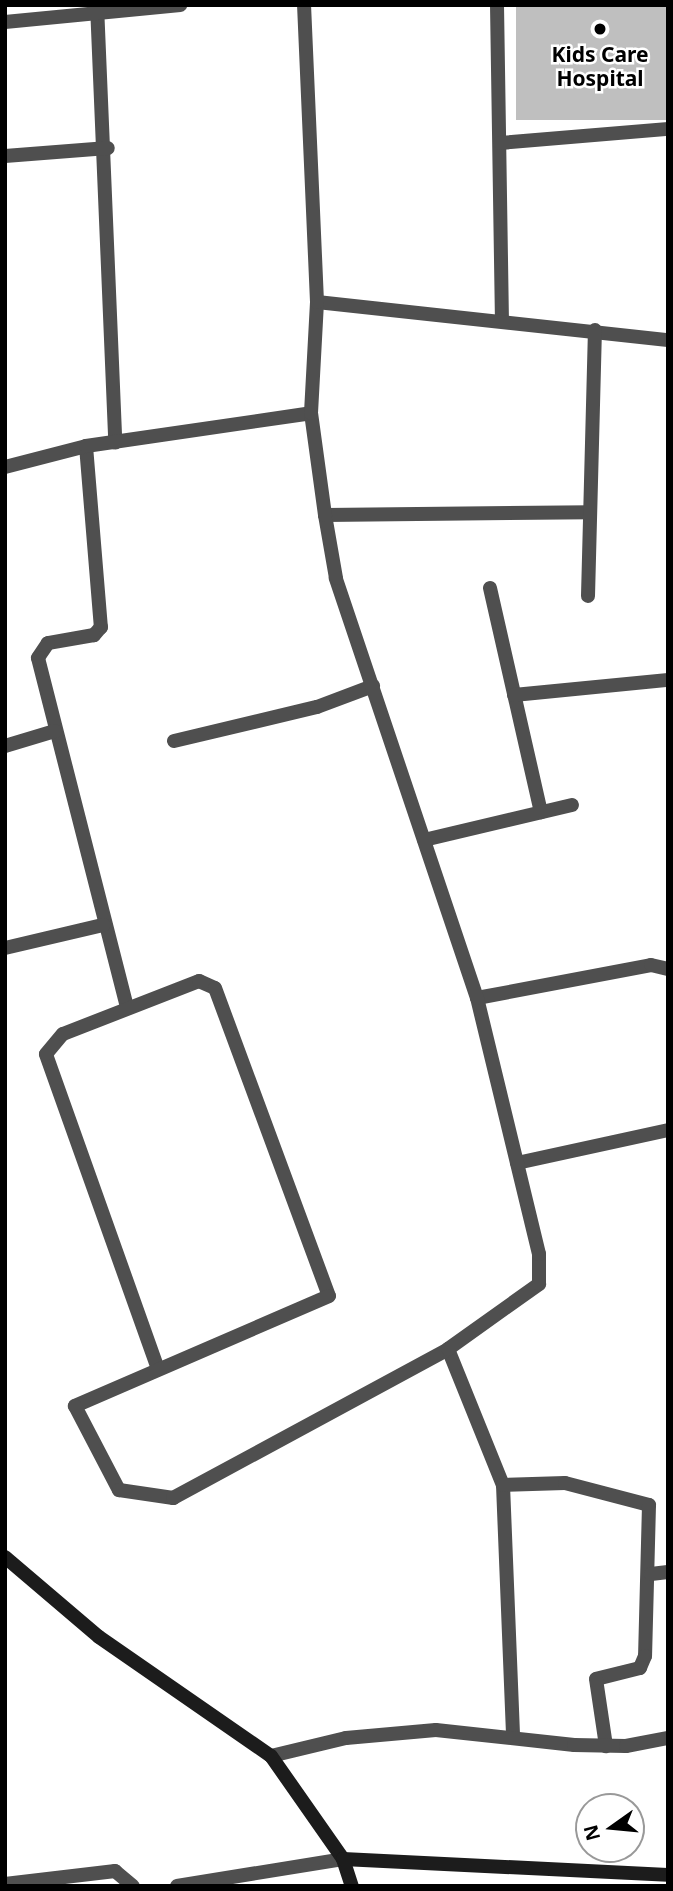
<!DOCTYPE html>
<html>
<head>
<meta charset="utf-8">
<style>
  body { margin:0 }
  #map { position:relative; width:673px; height:1891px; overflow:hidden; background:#fff; font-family:"Noto Sans",sans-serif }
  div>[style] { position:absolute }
  .building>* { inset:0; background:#bfbfbf; transform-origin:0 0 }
  .street>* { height:14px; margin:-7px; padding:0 7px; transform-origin:7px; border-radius:7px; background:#4f4f4f }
  .secondary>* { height:14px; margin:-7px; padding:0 7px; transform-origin:7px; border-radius:7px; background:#1c1c1c }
  .dots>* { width:19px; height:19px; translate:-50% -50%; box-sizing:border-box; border:4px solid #fff; border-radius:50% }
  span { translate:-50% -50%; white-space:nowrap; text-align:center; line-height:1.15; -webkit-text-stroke:5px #fff; paint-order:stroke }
  .poi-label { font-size:21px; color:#000; font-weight:700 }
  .frame { position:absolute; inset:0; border:7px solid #000; pointer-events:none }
  .north { position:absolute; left:575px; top:1793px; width:70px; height:70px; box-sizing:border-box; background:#fff; border:2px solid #999; border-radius:50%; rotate:255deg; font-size:19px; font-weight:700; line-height:28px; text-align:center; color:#000 }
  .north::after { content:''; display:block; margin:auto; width:24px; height:32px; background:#000; clip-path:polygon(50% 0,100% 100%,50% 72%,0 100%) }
</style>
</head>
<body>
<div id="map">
  <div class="building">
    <i style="left:516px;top:5px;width:152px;height:115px"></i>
  </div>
  <div class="street">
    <i style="left:97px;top:5px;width:438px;rotate:87.6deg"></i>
    <i style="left:497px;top:5px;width:312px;rotate:89.1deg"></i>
    <i style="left:5px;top:22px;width:176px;rotate:-5.5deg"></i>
    <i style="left:500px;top:143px;width:169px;rotate:-4.8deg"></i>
    <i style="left:5px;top:156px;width:103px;rotate:-4.4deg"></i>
    <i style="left:317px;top:302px;width:353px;rotate:6.2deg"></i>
    <i style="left:86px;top:446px;width:182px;rotate:85.3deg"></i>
    <i style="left:101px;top:627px;width:11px;rotate:131deg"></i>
    <i style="left:94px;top:635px;width:47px;rotate:170.1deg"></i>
    <i style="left:48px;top:643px;width:18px;rotate:124deg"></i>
    <i style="left:38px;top:658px;width:361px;rotate:75.7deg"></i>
    <i style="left:5px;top:467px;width:84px;rotate:-14.5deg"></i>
    <i style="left:86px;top:446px;width:227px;rotate:-8.3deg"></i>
    <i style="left:325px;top:515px;width:265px;rotate:-0.6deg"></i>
    <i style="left:490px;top:588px;width:230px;rotate:77.2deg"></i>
    <i style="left:588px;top:596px;width:266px;rotate:-88.5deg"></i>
    <i style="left:514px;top:695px;width:155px;rotate:-5.6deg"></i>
    <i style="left:174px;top:741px;width:147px;rotate:-13.4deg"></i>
    <i style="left:317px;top:707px;width:60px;rotate:-20.6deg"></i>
    <i style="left:5px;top:746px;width:52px;rotate:-16.7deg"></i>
    <i style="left:424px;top:840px;width:152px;rotate:-13.3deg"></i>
    <i style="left:5px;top:948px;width:101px;rotate:-13.2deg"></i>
    <i style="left:477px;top:998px;width:177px;rotate:-10.7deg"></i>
    <i style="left:651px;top:965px;width:17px;rotate:13deg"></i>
    <i style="left:517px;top:1163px;width:155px;rotate:-12.3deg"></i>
    <i style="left:448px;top:1349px;width:147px;rotate:68deg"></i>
    <i style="left:503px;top:1485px;width:253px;rotate:87.7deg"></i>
    <i style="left:158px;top:1369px;width:334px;rotate:-109.6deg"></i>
    <i style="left:46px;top:1054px;width:26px;rotate:-50deg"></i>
    <i style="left:63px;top:1034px;width:146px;rotate:-21.3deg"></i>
    <i style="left:199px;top:981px;width:17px;rotate:24deg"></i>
    <i style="left:215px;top:988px;width:328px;rotate:69.7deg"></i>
    <i style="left:329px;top:1296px;width:277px;rotate:156.6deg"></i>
    <i style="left:75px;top:1406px;width:95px;rotate:62.4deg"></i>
    <i style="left:119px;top:1490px;width:55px;rotate:8.4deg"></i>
    <i style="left:173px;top:1498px;width:313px;rotate:-28.4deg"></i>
    <i style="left:448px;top:1349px;width:112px;rotate:-35.5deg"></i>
    <i style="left:539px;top:1284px;width:30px;rotate:-90deg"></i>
    <i style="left:539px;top:1254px;width:263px;rotate:-103.6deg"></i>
    <i style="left:477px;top:998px;width:443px;rotate:-108.6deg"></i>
    <i style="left:336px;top:578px;width:64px;rotate:-99.9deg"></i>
    <i style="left:325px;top:515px;width:103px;rotate:-97.8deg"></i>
    <i style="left:311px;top:413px;width:111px;rotate:-86.9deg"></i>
    <i style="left:317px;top:302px;width:297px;rotate:-92.5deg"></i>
    <i style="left:503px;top:1485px;width:62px;rotate:-1.8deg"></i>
    <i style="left:565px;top:1483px;width:87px;rotate:14.7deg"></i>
    <i style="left:649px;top:1505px;width:151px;rotate:91.5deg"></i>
    <i style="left:645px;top:1656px;width:13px;rotate:113deg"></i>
    <i style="left:640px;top:1668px;width:45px;rotate:166deg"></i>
    <i style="left:596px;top:1679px;width:68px;rotate:81.5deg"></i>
    <i style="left:651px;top:1574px;width:17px;rotate:-7deg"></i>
    <i style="left:271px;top:1756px;width:77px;rotate:-13.5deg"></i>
    <i style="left:346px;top:1738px;width:90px;rotate:-5.1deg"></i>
    <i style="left:436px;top:1730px;width:139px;rotate:6.2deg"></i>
    <i style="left:574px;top:1745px;width:52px;rotate:1.1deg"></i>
    <i style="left:626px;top:1746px;width:43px;rotate:-10.8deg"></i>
    <i style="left:5px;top:1884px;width:111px;rotate:-6.7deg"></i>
    <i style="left:115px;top:1871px;width:23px;rotate:40deg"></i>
    <i style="left:177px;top:1886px;width:168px;rotate:-9.2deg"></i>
  </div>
  <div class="secondary">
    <i style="left:5px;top:1557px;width:123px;rotate:40.4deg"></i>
    <i style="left:99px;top:1637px;width:209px;rotate:34.7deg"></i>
    <i style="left:271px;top:1756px;width:126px;rotate:55deg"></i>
    <i style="left:343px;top:1859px;width:325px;rotate:2.8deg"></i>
    <i style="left:343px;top:1859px;width:28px;rotate:72deg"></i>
  </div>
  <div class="dots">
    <i style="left:600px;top:29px;background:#000"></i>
  </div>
  <div class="poi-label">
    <span style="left:600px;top:66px">Kids Care<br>Hospital</span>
  </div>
  <div class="frame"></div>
  <div class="north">N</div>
</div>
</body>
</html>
